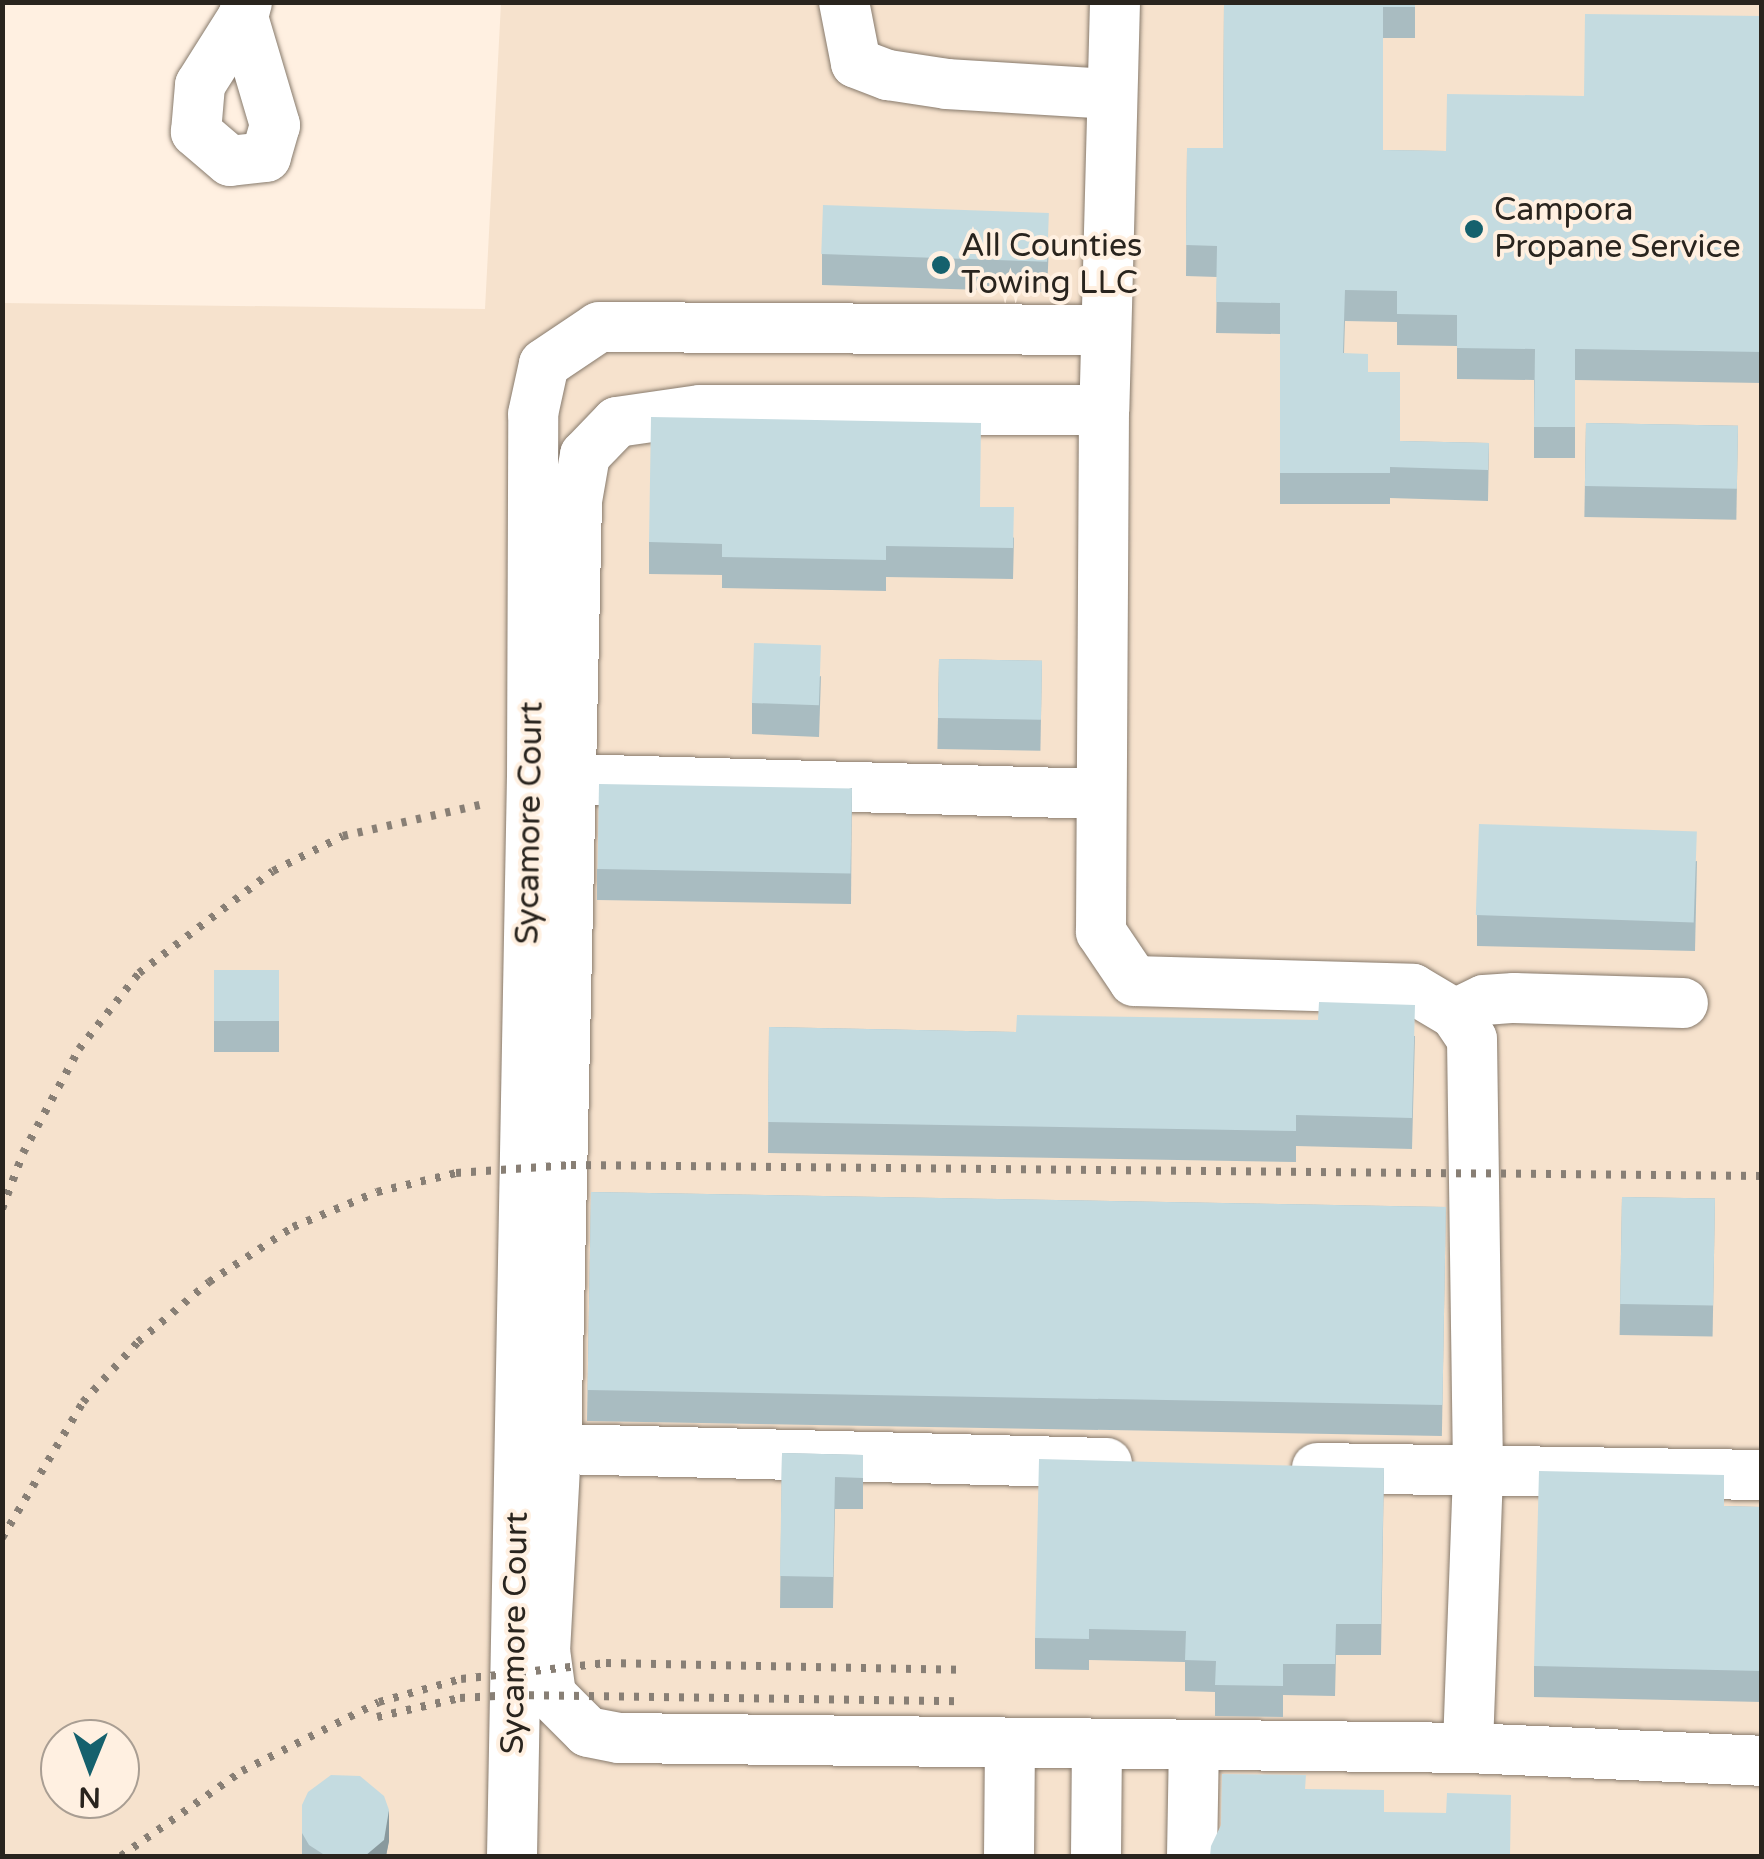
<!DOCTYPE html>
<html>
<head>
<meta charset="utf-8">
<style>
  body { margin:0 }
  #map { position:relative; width:1764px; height:1859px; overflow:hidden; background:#fff0e1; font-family:"Varela Round",sans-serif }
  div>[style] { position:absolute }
  .built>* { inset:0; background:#f6e2cd }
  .roads { filter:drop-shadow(0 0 2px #877a6c) drop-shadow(0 0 2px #877a6c) }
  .minor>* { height:50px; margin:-25px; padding:0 25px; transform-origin:25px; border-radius:25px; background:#fff }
  .rail>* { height:8px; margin-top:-4px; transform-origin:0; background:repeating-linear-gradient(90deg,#887f75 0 5px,transparent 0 15px) }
  .wall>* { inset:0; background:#a9bcc1; transform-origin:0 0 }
  .shaded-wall>* { inset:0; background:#89999d }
  .building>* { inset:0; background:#c4dbe0; transform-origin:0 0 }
  .dots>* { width:28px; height:28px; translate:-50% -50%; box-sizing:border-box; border:5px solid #fff0e1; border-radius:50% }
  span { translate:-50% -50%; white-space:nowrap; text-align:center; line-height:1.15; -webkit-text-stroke:8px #fff0e1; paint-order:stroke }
  .poi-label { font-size:32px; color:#29241e }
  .left { translate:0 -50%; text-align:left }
  .street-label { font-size:32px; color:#29241e }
  .frame { position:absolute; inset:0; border:5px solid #29241e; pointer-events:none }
  .north { position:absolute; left:40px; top:1719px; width:100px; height:100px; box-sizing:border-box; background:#fff0e1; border:2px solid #a99e93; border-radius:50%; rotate:181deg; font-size:28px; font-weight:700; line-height:40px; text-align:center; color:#29241e }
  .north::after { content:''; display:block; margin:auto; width:35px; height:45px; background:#15616d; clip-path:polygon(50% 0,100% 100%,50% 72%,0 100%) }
</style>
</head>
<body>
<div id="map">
  <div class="built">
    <i style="clip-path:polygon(evenodd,501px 3px,1761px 3px,1761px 1856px,3px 1856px,3px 303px,485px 309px,501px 3px,60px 1739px,120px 1739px,120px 1799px,60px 1799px,60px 1739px)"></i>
  </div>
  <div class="roads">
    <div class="minor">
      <i style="left:844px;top:2px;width:62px;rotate:78.9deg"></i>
      <i style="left:856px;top:63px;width:34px;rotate:21deg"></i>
      <i style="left:888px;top:75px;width:60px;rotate:8.7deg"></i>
      <i style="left:947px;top:84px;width:165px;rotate:3.5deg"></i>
      <i style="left:1115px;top:2px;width:408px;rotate:91.5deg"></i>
      <i style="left:1104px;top:410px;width:522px;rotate:90.33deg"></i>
      <i style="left:1101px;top:932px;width:59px;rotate:56deg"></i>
      <i style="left:1134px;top:981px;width:279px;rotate:1.6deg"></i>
      <i style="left:1413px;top:989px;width:49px;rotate:30.8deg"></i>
      <i style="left:1455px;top:1014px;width:30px;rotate:56deg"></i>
      <i style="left:1472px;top:1039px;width:434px;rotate:89.2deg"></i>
      <i style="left:1478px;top:1473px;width:275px;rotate:92.1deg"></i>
      <i style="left:243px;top:17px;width:113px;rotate:73.5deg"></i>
      <i style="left:275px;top:125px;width:33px;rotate:106deg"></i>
      <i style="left:266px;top:157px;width:36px;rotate:174deg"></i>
      <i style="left:230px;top:161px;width:45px;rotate:-139.5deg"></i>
      <i style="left:196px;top:132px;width:47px;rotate:-85.1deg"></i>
      <i style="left:200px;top:85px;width:80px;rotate:-57.7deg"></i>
      <i style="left:243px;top:17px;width:16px;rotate:-75deg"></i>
      <i style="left:1104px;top:410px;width:404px;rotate:180deg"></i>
      <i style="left:700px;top:410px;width:84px;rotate:171.8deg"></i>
      <i style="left:617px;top:422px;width:46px;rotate:134.1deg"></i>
      <i style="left:585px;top:455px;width:47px;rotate:99.9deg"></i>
      <i style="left:577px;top:501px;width:948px;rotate:91.27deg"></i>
      <i style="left:556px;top:1449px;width:201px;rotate:93.1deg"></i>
      <i style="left:545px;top:1650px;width:45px;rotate:82.4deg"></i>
      <i style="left:551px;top:1695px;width:52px;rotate:45deg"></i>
      <i style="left:588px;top:1732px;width:32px;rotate:11deg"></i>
      <i style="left:619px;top:1738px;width:849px;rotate:0.67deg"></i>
      <i style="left:1468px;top:1748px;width:294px;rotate:2.5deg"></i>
      <i style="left:535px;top:778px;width:565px;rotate:1.62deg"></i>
      <i style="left:1455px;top:1014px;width:32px;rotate:-26deg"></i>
      <i style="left:1484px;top:1000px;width:30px;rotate:-4deg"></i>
      <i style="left:1514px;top:998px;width:169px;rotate:1.7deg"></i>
      <i style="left:522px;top:1448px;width:585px;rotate:1.47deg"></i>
      <i style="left:1317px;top:1468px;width:445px;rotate:0.9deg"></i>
      <i style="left:512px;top:1856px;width:1078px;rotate:-88.94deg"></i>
      <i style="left:532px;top:778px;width:364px;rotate:-89.8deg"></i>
      <i style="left:533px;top:414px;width:51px;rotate:-77.6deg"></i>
      <i style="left:544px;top:364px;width:66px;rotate:-33.9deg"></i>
      <i style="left:599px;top:327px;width:507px;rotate:0.34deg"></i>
      <i style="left:1009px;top:1856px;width:113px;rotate:-89.5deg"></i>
      <i style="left:1096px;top:1856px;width:112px;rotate:-89.5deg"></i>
      <i style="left:1192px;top:1856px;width:111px;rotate:-89deg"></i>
    </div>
  </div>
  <div class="rail">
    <i style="left:2px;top:1209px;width:60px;rotate:-69.4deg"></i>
    <i style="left:23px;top:1153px;width:118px;rotate:-61.7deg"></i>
    <i style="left:79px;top:1049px;width:97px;rotate:-51.7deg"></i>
    <i style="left:139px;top:973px;width:168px;rotate:-37.3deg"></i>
    <i style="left:273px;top:871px;width:78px;rotate:-26.6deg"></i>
    <i style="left:343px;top:836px;width:149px;rotate:-12.8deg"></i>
    <i style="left:2px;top:1538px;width:158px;rotate:-59.2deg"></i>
    <i style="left:83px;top:1402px;width:81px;rotate:-47.5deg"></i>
    <i style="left:138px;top:1342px;width:93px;rotate:-40.2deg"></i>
    <i style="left:209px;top:1282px;width:100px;rotate:-33.2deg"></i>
    <i style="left:293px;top:1227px;width:91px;rotate:-22.6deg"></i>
    <i style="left:377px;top:1192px;width:81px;rotate:-13.5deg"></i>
    <i style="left:456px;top:1173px;width:115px;rotate:-4deg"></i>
    <i style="left:571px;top:1165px;width:1191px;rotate:0.53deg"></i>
    <i style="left:377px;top:1717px;width:85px;rotate:-12.9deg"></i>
    <i style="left:460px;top:1698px;width:54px;rotate:-3.2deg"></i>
    <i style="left:514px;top:1695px;width:446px;rotate:0.8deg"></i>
    <i style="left:121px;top:1856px;width:148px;rotate:-35.1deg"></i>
    <i style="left:242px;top:1771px;width:153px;rotate:-26.7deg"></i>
    <i style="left:379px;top:1702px;width:85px;rotate:-15.7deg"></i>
    <i style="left:461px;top:1679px;width:146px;rotate:-6.3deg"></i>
    <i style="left:606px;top:1663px;width:356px;rotate:1.1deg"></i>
  </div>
  <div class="wall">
    <i style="clip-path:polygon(1224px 2px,1415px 2px,1415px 38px,1383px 38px,1383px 150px,1446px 151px,1584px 96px,1762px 16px,1762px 383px,1575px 380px,1575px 458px,1534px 458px,1534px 380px,1457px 379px,1457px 346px,1397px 345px,1397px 322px,1345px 321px,1344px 353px,1368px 372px,1400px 441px,1489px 443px,1488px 501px,1390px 498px,1390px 504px,1280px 504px,1280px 334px,1216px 333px,1217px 277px,1186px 276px,1187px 148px,1223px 148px)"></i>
    <i style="clip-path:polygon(1049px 243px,1047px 292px,822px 285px,822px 254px)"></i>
    <i style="left:1586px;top:423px;width:152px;height:94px;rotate:1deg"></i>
    <i style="clip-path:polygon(980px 507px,1014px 538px,1013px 579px,886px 577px,886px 591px,722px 588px,722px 575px,649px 574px,649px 542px)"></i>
    <i style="left:939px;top:659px;width:103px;height:90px;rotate:1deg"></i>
    <i style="clip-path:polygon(821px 676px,819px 737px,752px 734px,752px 703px)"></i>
    <i style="clip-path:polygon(852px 788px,851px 904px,597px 900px,597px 869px)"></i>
    <i style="clip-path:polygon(1697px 861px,1695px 951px,1477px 946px,1477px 915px)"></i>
    <i style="left:279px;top:970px;width:82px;height:65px;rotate:90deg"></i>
    <i style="clip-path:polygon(769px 1027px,1016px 1032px,1415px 1036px,1412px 1149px,1296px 1146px,1296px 1162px,768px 1153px)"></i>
    <i style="left:591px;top:1192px;width:855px;height:229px;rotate:1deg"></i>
    <i style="left:1622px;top:1197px;width:93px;height:138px;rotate:1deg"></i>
    <i style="clip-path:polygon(782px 1453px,863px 1455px,863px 1509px,835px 1509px,833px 1608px,780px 1608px)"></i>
    <i style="clip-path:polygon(1384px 1468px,1381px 1655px,1336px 1655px,1335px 1696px,1283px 1695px,1283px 1717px,1215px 1716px,1215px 1692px,1185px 1691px,1185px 1662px,1089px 1660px,1089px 1670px,1035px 1669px,1035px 1638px)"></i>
    <i style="clip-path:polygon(1724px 1506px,1762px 1507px,1762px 1702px,1534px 1697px,1534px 1666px)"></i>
    <i style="clip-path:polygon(302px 1805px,389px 1841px,386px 1856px,302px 1856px)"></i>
  </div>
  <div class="shaded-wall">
    <i style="clip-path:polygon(389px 1810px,389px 1841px,386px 1856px,365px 1856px)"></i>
  </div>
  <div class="building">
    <i style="clip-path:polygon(1224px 2px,1415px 2px,1415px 7px,1383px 7px,1383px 150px,1446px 151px,1447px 94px,1584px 96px,1585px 14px,1762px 16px,1762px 352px,1575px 349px,1575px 427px,1534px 427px,1535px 349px,1457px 348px,1457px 315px,1397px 314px,1397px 291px,1345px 290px,1343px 353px,1368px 354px,1368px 372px,1400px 372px,1400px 441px,1489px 443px,1488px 470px,1390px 467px,1390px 473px,1280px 473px,1280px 303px,1216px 302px,1217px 246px,1186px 245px,1187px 148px,1223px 148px)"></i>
    <i style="left:823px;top:205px;width:226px;height:49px;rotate:2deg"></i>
    <i style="clip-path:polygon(651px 417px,981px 423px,980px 507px,1014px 507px,1013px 548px,886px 546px,886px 560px,722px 557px,722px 544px,649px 542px)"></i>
    <i style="left:1586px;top:423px;width:152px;height:63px;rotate:1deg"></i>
    <i style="left:754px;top:643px;width:67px;height:60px;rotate:2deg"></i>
    <i style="left:939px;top:659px;width:103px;height:59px;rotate:1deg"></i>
    <i style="left:599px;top:784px;width:253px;height:85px;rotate:1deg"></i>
    <i style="left:1479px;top:824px;width:218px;height:91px;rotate:2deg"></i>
    <i style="left:279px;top:970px;width:51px;height:65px;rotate:90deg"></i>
    <i style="clip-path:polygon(1319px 1002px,1415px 1005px,1412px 1118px,1296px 1115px,1296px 1131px,768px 1122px,769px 1027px,1016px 1032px,1017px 1015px,1318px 1020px)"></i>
    <i style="left:591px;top:1192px;width:855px;height:198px;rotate:1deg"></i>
    <i style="left:1622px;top:1197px;width:93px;height:107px;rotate:1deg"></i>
    <i style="clip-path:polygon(782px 1453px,863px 1455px,863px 1478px,835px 1477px,833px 1577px,780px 1576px)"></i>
    <i style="clip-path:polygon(1039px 1459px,1384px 1468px,1381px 1624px,1336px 1624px,1335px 1664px,1283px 1664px,1283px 1686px,1215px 1685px,1216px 1661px,1185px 1660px,1186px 1631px,1089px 1629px,1089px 1639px,1035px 1638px)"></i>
    <i style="clip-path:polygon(1539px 1471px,1724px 1475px,1724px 1506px,1762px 1507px,1762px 1671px,1534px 1666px)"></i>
    <i style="clip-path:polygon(1222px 1774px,1306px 1775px,1305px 1789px,1384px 1790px,1384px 1812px,1446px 1813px,1447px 1793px,1511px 1795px,1510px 1856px,1210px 1856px,1211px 1846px,1221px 1825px)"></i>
    <i style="clip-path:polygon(331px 1775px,360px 1776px,384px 1796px,389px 1810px,384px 1840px,365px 1856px,326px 1856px,309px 1845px,302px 1833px,302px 1805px,308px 1792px)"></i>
  </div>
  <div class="dots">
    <i style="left:1474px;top:229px;background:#15616d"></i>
    <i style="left:941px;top:265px;background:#15616d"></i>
  </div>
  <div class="poi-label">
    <span class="left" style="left:1494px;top:229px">Campora<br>Propane Service</span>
    <span class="left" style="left:961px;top:265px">All Counties<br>Towing LLC</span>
  </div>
  <div class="street-label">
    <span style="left:530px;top:823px;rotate:-89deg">Sycamore Court</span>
    <span style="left:515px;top:1633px;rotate:-89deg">Sycamore Court</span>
  </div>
  <div class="frame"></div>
  <div class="north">N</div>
</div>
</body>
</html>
